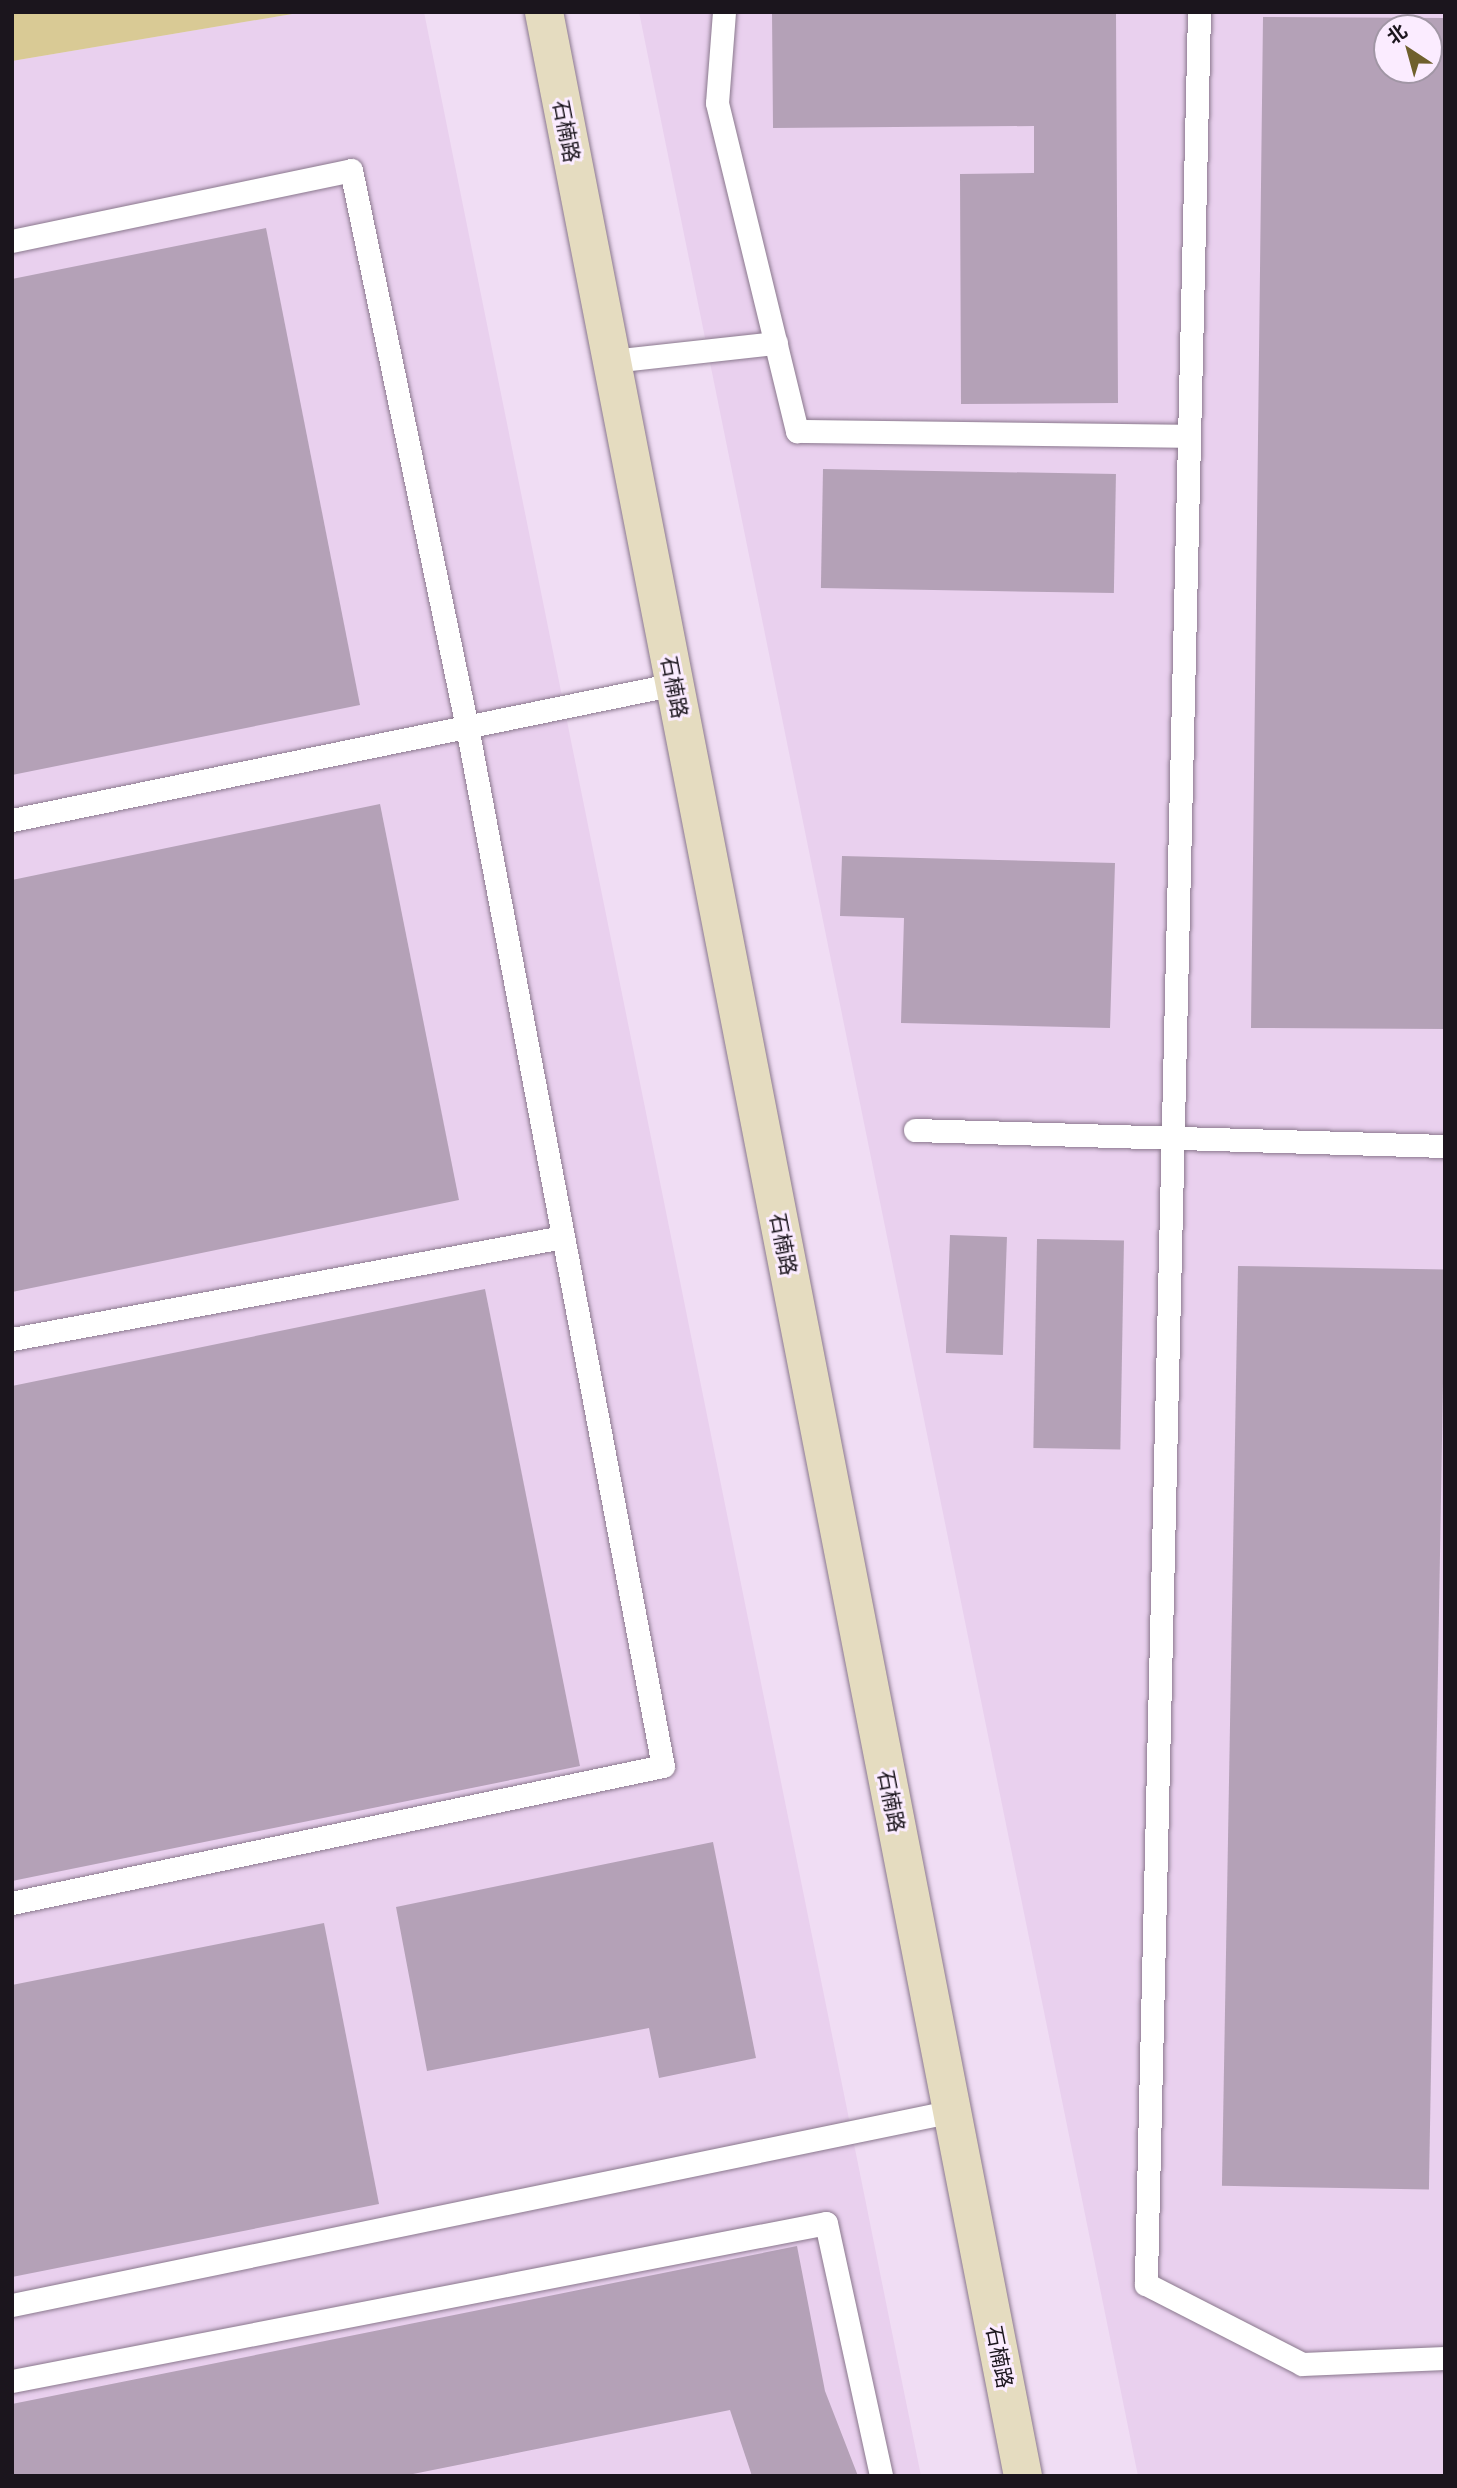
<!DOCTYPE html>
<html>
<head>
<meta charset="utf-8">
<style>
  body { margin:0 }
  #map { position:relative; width:1457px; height:2488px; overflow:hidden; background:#f0ddf4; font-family:"IBM Plex Serif","Noto Sans SC",serif }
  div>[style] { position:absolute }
  .built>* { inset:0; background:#e9d0ee }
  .green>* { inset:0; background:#d9ca95 }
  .building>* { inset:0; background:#b4a1b7; transform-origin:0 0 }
  .roads { filter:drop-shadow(0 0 2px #8a788d) drop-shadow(0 0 2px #8a788d) }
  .lane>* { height:23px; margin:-11.5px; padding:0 11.5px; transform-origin:11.5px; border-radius:11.5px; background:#fff }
  .secondary>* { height:38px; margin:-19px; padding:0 19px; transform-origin:19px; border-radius:19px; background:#e5dcc0 }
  span { translate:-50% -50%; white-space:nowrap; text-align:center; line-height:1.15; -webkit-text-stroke:6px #fbecff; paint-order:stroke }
  .street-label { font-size:21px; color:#1b151d }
  .frame { position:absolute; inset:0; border:14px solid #1b151d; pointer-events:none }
  .north { position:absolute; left:1373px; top:14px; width:70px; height:70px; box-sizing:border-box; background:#fbecff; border:2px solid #a196a5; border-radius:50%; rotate:324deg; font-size:19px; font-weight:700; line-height:28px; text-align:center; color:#1b151d }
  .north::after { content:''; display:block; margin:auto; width:24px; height:32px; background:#6f602d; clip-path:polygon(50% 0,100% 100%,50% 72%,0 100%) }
</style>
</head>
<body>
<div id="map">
  <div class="built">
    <i style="clip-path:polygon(304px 12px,424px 12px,921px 2476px,12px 2476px,12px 61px)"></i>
    <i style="clip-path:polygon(evenodd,639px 12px,1445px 12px,1445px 2476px,1138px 2476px,639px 12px,1387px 28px,1429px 28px,1429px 70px,1387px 70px,1387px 28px)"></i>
  </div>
  <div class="green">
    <i style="clip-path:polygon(12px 12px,304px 12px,12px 61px)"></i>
  </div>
  <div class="building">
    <i style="clip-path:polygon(772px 12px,1116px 12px,1118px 403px,961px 404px,960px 174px,1034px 173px,1034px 126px,773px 128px)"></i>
    <i style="clip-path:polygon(evenodd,1263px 17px,1445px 18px,1445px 1029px,1251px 1028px,1263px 17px,1387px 28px,1429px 28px,1429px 70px,1387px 70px,1387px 28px)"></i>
    <i style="clip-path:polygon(266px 228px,360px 705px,12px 775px,12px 279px)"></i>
    <i style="left:823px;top:469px;width:293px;height:119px;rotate:1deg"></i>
    <i style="clip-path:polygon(380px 804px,459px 1200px,12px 1292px,12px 880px)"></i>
    <i style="clip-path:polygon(842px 856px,1115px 863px,1110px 1028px,901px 1023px,904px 918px,840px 916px)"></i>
    <i style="left:950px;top:1235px;width:57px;height:118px;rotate:2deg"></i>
    <i style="left:1037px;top:1239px;width:87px;height:209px;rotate:1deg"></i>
    <i style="left:1238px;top:1266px;width:207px;height:920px;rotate:1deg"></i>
    <i style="clip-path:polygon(485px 1289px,580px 1766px,12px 1881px,12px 1386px)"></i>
    <i style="clip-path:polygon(713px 1842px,756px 2058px,659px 2078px,649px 2028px,427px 2071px,396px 1907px)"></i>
    <i style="clip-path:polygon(324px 1923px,379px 2204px,12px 2277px,12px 1985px)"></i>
    <i style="clip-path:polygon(797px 2246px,825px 2391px,858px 2476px,752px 2476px,730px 2410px,403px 2476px,12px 2476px,12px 2404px)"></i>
  </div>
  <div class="roads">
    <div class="lane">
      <i style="left:724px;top:12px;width:91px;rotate:94.4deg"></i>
      <i style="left:717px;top:103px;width:338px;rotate:76.3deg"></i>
      <i style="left:797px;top:431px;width:392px;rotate:0.7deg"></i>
      <i style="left:1199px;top:12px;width:2273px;rotate:91.34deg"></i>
      <i style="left:1146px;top:2284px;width:175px;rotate:27.1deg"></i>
      <i style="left:1302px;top:2364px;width:143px;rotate:-2.4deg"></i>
      <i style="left:12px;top:241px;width:346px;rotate:-11.8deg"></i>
      <i style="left:351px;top:170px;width:569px;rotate:78.24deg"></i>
      <i style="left:467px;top:727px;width:1057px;rotate:79.32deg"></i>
      <i style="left:663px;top:1766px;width:665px;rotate:168.12deg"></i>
      <i style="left:612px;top:361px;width:165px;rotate:-6.3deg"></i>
      <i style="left:12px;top:820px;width:677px;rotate:-11.59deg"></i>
      <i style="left:915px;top:1130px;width:530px;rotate:1.73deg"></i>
      <i style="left:12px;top:1339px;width:560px;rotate:-10.49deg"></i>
      <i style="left:12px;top:2305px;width:961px;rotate:-11.65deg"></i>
      <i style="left:12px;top:2381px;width:829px;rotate:-10.98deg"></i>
      <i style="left:826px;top:2223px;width:259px;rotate:77.7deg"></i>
    </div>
    <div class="secondary">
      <i style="left:544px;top:12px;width:2510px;rotate:79deg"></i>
    </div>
  </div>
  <div class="street-label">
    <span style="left:567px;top:131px;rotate:79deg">石楠路</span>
    <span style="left:675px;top:687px;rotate:79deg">石楠路</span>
    <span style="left:784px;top:1244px;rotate:79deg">石楠路</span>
    <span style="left:892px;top:1801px;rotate:79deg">石楠路</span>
    <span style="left:1000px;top:2357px;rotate:79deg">石楠路</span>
  </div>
  <div class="frame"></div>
  <div class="north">北</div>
</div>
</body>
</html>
